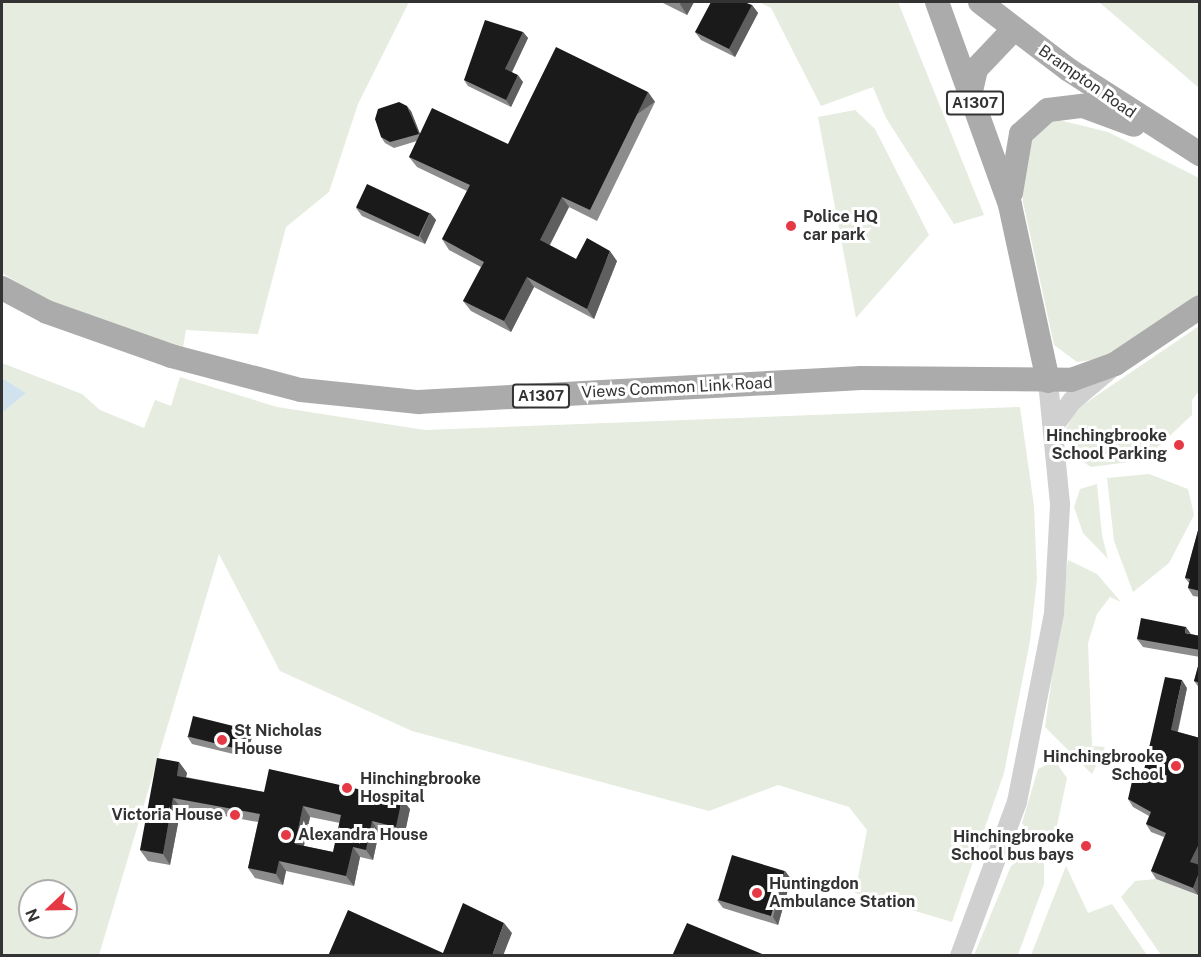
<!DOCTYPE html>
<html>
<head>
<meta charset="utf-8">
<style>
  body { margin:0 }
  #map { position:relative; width:1201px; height:957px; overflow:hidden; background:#fff; font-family:"Public Sans",sans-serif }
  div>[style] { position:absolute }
  .green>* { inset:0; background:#e6ecdf }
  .water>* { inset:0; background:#cfe2ee }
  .minor>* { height:20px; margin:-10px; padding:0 10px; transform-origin:10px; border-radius:10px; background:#d0d0d0 }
  .major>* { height:24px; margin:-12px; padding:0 12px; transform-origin:12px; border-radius:12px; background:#ababab }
  .wall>* { inset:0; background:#8c8c8c }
  .shaded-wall>* { inset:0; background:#5f5f5f; transform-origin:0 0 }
  .building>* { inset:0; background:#1a1a1a; transform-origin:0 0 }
  .dots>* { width:16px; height:16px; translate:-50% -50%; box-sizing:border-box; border:3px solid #fff; border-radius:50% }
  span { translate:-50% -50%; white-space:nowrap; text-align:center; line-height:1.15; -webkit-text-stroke:6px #fff; paint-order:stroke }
  .shield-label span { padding:2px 4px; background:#fff; border:2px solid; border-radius:4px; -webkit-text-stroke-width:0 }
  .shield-label { font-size:15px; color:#333; font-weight:700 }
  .street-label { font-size:16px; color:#333 }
  .poi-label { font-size:16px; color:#333; font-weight:700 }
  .left { translate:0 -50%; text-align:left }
  .right { translate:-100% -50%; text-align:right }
  .frame { position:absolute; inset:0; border:3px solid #333; pointer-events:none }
  .north { position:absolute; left:18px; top:879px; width:60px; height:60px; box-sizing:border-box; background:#fff; border:2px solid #adadad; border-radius:50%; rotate:248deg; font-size:16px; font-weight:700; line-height:24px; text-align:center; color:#333 }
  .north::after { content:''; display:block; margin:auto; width:21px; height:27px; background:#e63946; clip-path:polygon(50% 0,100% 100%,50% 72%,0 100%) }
</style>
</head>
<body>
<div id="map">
  <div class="green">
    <i style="clip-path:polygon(2px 2px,409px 2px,358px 104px,329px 192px,286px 227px,258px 334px,186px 330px,182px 353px,49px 302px,2px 273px)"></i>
    <i style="clip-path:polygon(759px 2px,898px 2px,984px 215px,954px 224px,886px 118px,873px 87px,821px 106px,771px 8px)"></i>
    <i style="clip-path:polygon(1099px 2px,1199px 2px,1199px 88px)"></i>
    <i style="clip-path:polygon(855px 110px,875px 129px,929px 235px,856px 318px,818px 117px)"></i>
    <i style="clip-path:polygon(1055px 119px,1108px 132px,1199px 178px,1199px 302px,1149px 338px,1098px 359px,1077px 362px,1054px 345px,1023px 202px,1020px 178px,1032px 138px)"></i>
    <i style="clip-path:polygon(1199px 326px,1199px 391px,1192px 400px,1192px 415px,1144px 460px,1091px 467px,1073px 455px,1066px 428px,1077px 409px)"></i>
    <i style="clip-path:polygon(evenodd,2px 363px,82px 394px,100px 410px,144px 428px,155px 400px,171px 406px,180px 377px,277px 407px,425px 430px,1020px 407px,1034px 506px,1037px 579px,1030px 641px,1004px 773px,952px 922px,855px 893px,867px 830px,849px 807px,778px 785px,709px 811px,412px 731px,280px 671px,219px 554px,99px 955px,2px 955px,2px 413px,26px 393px,2px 378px,2px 363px,30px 891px,66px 891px,66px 927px,30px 927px,30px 891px)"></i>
    <i style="clip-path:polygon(1149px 474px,1188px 489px,1194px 515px,1169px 563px,1133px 592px,1114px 541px,1107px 478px)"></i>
    <i style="clip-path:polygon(1097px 484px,1102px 535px,1108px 559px,1083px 533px,1074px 507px,1080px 489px)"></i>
    <i style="clip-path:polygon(1068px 560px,1097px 574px,1121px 602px,1110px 597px,1097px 614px,1088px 643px,1092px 746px,1105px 747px,1092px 774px,1045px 727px)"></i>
    <i style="clip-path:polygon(1055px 761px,1067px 778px,1055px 835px,1047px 844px,1035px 843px,1022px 823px,1038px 769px)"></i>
    <i style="clip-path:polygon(1027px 855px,1044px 863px,1044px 884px,1018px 955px,974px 955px,1011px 866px)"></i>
    <i style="clip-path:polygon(1066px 866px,1088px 913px,1112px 904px,1147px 955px,1031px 955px)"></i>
    <i style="clip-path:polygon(1156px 879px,1199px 896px,1199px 955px,1161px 955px,1121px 897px,1135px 881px)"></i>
  </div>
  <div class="water">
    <i style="clip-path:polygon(2px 378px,26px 393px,2px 413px)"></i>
  </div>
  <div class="minor">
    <i style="left:1053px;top:427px;width:32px;rotate:-54deg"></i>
    <i style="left:1072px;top:401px;width:50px;rotate:-40.1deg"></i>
    <i style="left:960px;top:956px;width:164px;rotate:-69.7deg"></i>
    <i style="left:1017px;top:802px;width:193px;rotate:-78.9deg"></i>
    <i style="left:1054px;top:613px;width:109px;rotate:-86.8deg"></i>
    <i style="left:1060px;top:504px;width:124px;rotate:-95.6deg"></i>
  </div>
  <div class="major">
    <i style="left:937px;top:2px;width:216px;rotate:70.2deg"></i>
    <i style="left:1010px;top:205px;width:180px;rotate:77.8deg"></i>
    <i style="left:980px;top:2px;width:112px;rotate:37.4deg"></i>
    <i style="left:1069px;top:70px;width:156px;rotate:32.7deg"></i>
    <i style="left:971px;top:91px;width:23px;rotate:-77deg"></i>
    <i style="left:976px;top:69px;width:54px;rotate:-46.5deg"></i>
    <i style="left:1011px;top:193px;width:60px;rotate:-80.4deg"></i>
    <i style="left:1021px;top:134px;width:36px;rotate:-42deg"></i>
    <i style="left:1048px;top:110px;width:35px;rotate:-7deg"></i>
    <i style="left:1083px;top:106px;width:54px;rotate:20.4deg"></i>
    <i style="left:2px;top:288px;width:51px;rotate:28.1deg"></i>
    <i style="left:47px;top:312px;width:132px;rotate:19.5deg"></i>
    <i style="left:171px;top:356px;width:134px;rotate:14.7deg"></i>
    <i style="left:301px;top:390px;width:118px;rotate:5.9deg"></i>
    <i style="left:418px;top:402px;width:444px;rotate:-3.1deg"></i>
    <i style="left:861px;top:378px;width:210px;rotate:0.5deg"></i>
    <i style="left:1071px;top:380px;width:47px;rotate:-20deg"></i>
    <i style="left:1115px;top:364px;width:102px;rotate:-33.8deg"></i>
  </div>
  <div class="wall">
    <i style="clip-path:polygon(661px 2px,694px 2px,687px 15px)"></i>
    <i style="clip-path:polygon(752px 5px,758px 13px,735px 57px,701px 40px,695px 32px)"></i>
    <i style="clip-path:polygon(523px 32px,528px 38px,512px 72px,523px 82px,511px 107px,468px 86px,464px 80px)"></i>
    <i style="clip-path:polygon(648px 92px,655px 102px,597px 221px,569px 207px,550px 245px,576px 259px,617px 261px,594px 319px,534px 287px,511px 332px,471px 311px,463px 301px,481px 267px,449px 250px,442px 239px,467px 191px,417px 167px,409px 157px,417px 141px,394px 148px,385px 143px,381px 137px,411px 111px,420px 134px,508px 144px)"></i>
    <i style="clip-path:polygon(356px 208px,430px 213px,436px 220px,425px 244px,362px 216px)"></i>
    <i style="clip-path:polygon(1200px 523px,1200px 597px,1193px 596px,1188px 588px,1189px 583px,1185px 578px)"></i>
    <i style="clip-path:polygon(1191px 634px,1200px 636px,1200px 657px,1143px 647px,1137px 639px)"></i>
    <i style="clip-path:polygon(1200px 659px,1200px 689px,1194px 681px)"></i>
    <i style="clip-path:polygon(1187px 688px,1178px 732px,1200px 738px,1200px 860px,1197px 864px,1200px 865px,1200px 892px,1198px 895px,1156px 879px,1151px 871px,1164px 837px,1151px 832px,1146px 824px,1149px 816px,1133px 807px,1128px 799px,1142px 779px)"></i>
    <i style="clip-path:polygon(246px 729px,252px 737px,246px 757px,192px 744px,187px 736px)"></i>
    <i style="clip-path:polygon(evenodd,179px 762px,187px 773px,186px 777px,264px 792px,410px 809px,404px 837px,379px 832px,373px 860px,360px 857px,354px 886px,286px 871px,283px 885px,255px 878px,248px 868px,258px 822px,181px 808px,170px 865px,148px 861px,140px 850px,179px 762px,310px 817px,340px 823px,333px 852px,304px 846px,310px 817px)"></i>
    <i style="clip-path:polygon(785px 871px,791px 879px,778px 925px,723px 908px,717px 900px)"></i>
  </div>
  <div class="shaded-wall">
    <i style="clip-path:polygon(681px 2px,694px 2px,687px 15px,680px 4px)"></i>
    <i style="clip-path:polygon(752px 5px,758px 13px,735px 57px,729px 49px)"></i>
    <i style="clip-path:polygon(523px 32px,528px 38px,510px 76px,505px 69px)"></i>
    <i style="clip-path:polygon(518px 75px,523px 82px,511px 107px,506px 100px)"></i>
    <i style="left:648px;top:92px;width:12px;height:131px;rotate:55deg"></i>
    <i style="clip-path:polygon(407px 106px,411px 111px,422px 139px,419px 134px)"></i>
    <i style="clip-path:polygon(562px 197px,569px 207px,547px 250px,540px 240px)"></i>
    <i style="clip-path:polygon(430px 213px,436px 220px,425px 244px,420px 236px)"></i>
    <i style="clip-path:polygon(610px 251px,617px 261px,594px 319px,587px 309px)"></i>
    <i style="clip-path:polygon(527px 277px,534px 287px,511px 332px,504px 321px)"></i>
    <i style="clip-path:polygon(1186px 627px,1191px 634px,1185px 633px)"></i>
    <i style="clip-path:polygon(1182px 680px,1187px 688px,1176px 738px,1171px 730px)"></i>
    <i style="clip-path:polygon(246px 729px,252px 737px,246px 757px,240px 749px)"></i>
    <i style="clip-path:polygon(179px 762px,187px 773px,184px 786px,177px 776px)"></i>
    <i style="clip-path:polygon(173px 798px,181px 808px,170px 865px,163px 854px)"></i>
    <i style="clip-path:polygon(402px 799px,410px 809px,404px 837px,396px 827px)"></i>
    <i style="clip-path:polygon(303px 806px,310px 817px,302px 854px,295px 844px)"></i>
    <i style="clip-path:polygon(372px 821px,379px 832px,373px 860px,366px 850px)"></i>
    <i style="clip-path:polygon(1200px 842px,1200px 860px,1195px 869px,1190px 862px)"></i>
    <i style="clip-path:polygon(353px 847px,360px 857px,354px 886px,346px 876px)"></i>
    <i style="clip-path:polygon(279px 861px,286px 871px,283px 885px,276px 874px)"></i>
    <i style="clip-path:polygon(1200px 870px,1200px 892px,1198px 895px,1193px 888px)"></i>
    <i style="clip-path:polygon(785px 871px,791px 879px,778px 925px,773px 917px)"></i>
    <i style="clip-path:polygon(504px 923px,512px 933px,503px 956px,492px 956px)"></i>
  </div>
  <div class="building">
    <i style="clip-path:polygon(711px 2px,744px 2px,752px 5px,729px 49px,695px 32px)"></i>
    <i style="clip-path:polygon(485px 20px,523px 32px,505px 69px,518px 75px,506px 100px,464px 80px)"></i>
    <i style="clip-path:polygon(556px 47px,648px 92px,590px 210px,562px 197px,540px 240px,576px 259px,587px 238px,610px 251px,587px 309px,527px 277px,504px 321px,463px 301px,484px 262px,442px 239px,470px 185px,409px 157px,432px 108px,508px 144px)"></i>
    <i style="clip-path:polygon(399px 102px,407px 106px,419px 134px,390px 142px,381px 137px,375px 119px,378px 109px)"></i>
    <i style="left:367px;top:184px;width:69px;height:26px;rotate:25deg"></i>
    <i style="clip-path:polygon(1200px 523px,1200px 591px,1188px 588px,1190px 579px,1185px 578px)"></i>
    <i style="clip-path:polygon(1141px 618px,1186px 627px,1185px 633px,1200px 636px,1200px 650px,1137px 639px)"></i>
    <i style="clip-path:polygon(1200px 659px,1200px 683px,1194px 681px)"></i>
    <i style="clip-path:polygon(1165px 677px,1182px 680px,1171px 730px,1200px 738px,1200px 842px,1190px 862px,1200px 865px,1200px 870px,1193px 888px,1151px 871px,1166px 833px,1146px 824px,1151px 812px,1128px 799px,1133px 777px,1142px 779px)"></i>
    <i style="left:193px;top:716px;width:55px;height:21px;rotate:14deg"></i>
    <i style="clip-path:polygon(evenodd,157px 758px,179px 762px,177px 776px,264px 792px,269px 769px,402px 799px,396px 827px,372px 821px,366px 850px,353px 847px,346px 876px,279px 861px,276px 874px,248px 868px,260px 814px,173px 798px,163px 854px,140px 850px,157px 758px,303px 806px,341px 815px,333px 852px,295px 844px,303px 806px)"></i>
    <i style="left:732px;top:855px;width:55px;height:47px;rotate:17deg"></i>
    <i style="clip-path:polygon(463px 903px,504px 923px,492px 956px,328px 956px,348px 910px,443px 953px)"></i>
    <i style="clip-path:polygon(687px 923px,767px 956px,672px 956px)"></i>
  </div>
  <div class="dots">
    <i style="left:791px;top:226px;background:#e63946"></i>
    <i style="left:1179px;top:445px;background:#e63946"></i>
    <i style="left:222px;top:740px;background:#e63946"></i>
    <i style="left:1176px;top:766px;background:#e63946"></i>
    <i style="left:347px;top:788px;background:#e63946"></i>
    <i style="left:235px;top:815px;background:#e63946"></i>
    <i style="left:286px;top:835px;background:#e63946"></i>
    <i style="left:1086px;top:846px;background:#e63946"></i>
    <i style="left:757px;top:893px;background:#e63946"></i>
  </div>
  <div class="shield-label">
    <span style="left:975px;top:103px">A1307</span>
    <span style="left:541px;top:396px">A1307</span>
  </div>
  <div class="street-label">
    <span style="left:1087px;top:82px;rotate:35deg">Brampton Road</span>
    <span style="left:677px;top:388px;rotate:-3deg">Views Common Link Road</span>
  </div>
  <div class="poi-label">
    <span class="left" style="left:803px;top:226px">Police HQ<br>car park</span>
    <span class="right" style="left:1167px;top:445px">Hinchingbrooke<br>School Parking</span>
    <span class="left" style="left:234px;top:740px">St Nicholas<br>House</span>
    <span class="right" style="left:1164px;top:766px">Hinchingbrooke<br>School</span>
    <span class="left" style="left:360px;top:788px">Hinchingbrooke<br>Hospital</span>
    <span class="right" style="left:223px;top:815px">Victoria House</span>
    <span class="left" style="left:298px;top:835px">Alexandra House</span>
    <span class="right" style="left:1074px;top:846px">Hinchingbrooke<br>School bus bays</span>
    <span class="left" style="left:769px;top:893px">Huntingdon<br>Ambulance Station</span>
  </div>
  <div class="frame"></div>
  <div class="north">N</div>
</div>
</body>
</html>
